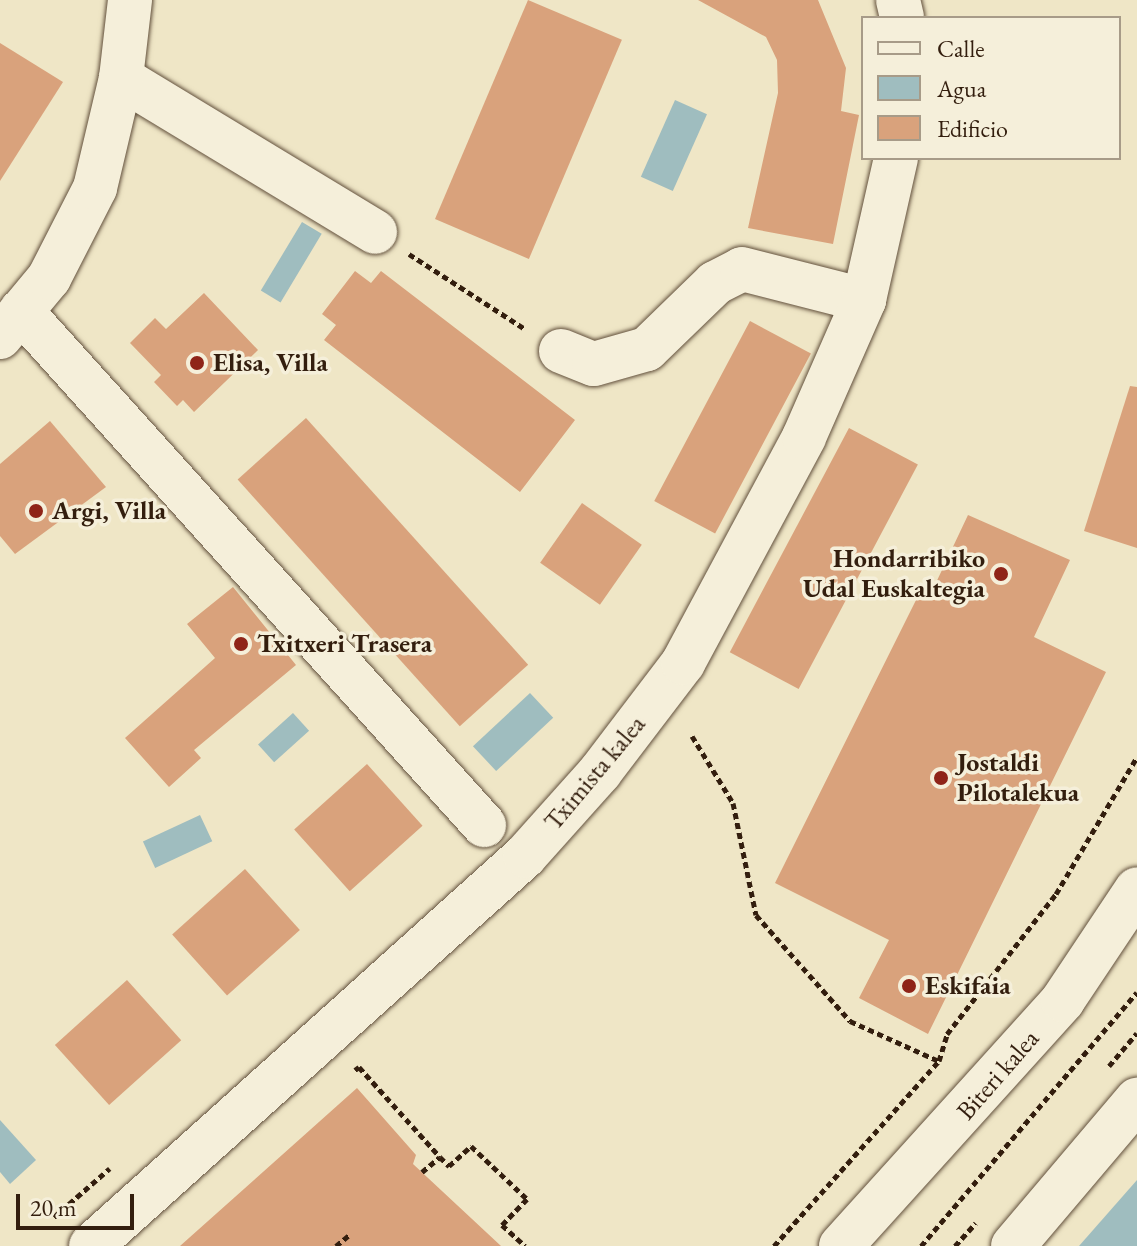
<!DOCTYPE html>
<html>
<head>
<meta charset="utf-8">
<style>
  body { margin:0 }
  #map { position:relative; width:1137px; height:1246px; overflow:hidden; background:#efe6c6; font-family:"EB Garamond",serif }
  div>[style] { position:absolute }
  .water>* { inset:0; background:#9fbdbf; transform-origin:0 0 }
  .building>* { inset:0; background:#d9a27c; transform-origin:0 0 }
  .path>* { height:5px; margin-top:-2.5px; transform-origin:0; background:repeating-linear-gradient(90deg,#331e0e 0 6px,transparent 0 10px) }
  .roads { filter:drop-shadow(0 0 2px #62503c) drop-shadow(0 0 2px #62503c) }
  .minor>* { height:44px; margin:-22px; padding:0 22px; transform-origin:22px; border-radius:22px; background:#f5efda }
  .dots>* { width:22px; height:22px; translate:-50% -50%; box-sizing:border-box; border:4px solid #f5efda; border-radius:50% }
  span { translate:-50% -50%; white-space:nowrap; text-align:center; line-height:1.15; -webkit-text-stroke:7px #f5efda; paint-order:stroke }
  .poi-label { font-size:26px; color:#331e0e; font-weight:700 }
  .left { translate:0 -50%; text-align:left }
  .right { translate:-100% -50%; text-align:right }
  .street-label { font-size:26px; color:#331e0e }
  .legend { position:absolute; left:861px; top:16px; width:260px; height:144px; box-sizing:border-box; background:#f5efda; border:2px solid #a79b88; margin:0; padding:10px 14px; list-style:none; font-size:24px; color:#331e0e }
  .legend li { display:flex; align-items:center; gap:16px; height:40px }
  .legend b { width:40px; border:2px solid #a79b88 }
  .scale { position:absolute; left:16px; top:1194px; width:118px; height:36px; box-sizing:border-box; border:4px solid #331e0e; border-top:0; padding-left:10px; font-size:24px; line-height:28px; white-space:nowrap; color:#331e0e; -webkit-text-stroke:6px #f5efda; paint-order:stroke }
</style>
</head>
<body>
<div id="map">
  <div class="water">
    <i style="left:675px;top:100px;width:35px;height:84px;rotate:24deg"></i>
    <i style="left:302px;top:222px;width:23px;height:80px;rotate:31deg"></i>
    <i style="left:530px;top:693px;width:34px;height:78px;rotate:47deg"></i>
    <i style="left:293px;top:713px;width:24px;height:47px;rotate:48deg"></i>
    <i style="left:200px;top:815px;width:29px;height:63px;rotate:65deg"></i>
    <i style="clip-path:polygon(0 1120px,36px 1160px,10px 1184px,0 1172px)"></i>
    <i style="clip-path:polygon(1137px 1180px,1137px 1246px,1079px 1246px)"></i>
  </div>
  <div class="building">
    <i style="left:528px;top:0;width:102px;height:238px;rotate:23deg"></i>
    <i style="clip-path:polygon(698px 0,818px 0,846px 68px,841px 111px,859px 115px,833px 244px,748px 228px,778px 93px,777px 60px,766px 37px)"></i>
    <i style="clip-path:polygon(0 43px,63px 82px,0 181px)"></i>
    <i style="clip-path:polygon(355px 271px,371px 283px,381px 271px,575px 420px,520px 492px,324px 340px,336px 325px,322px 314px)"></i>
    <i style="clip-path:polygon(204px 293px,258px 350px,194px 412px,183px 400px,177px 406px,154px 382px,161px 375px,130px 343px,155px 318px,166px 329px)"></i>
    <i style="left:750px;top:321px;width:69px;height:204px;rotate:28deg"></i>
    <i style="clip-path:polygon(1130px 386px,1137px 387px,1137px 548px,1084px 531px)"></i>
    <i style="left:306px;top:418px;width:332px;height:92px;rotate:48deg"></i>
    <i style="clip-path:polygon(50px 421px,106px 487px,15px 554px,0 536px,0 464px)"></i>
    <i style="left:849px;top:428px;width:78px;height:254px;rotate:28deg"></i>
    <i style="left:582px;top:503px;width:73px;height:73px;rotate:35deg"></i>
    <i style="clip-path:polygon(968px 515px,1070px 560px,1034px 637px,1106px 672px,928px 1034px,859px 998px,889px 940px,775px 883px,924px 584px,933px 589px)"></i>
    <i style="clip-path:polygon(233px 587px,296px 665px,194px 750px,201px 758px,169px 787px,125px 738px,215px 658px,187px 624px)"></i>
    <i style="left:367px;top:764px;width:83px;height:98px;rotate:48deg"></i>
    <i style="left:245px;top:869px;width:82px;height:98px;rotate:48deg"></i>
    <i style="left:127px;top:980px;width:81px;height:97px;rotate:48deg"></i>
    <i style="clip-path:polygon(357px 1088px,416px 1155px,413px 1164px,501px 1246px,180px 1246px)"></i>
  </div>
  <div class="path">
    <i style="left:409px;top:254px;width:138px;rotate:32.9deg"></i>
    <i style="left:692px;top:736px;width:79px;rotate:58.5deg"></i>
    <i style="left:733px;top:803px;width:114px;rotate:78.4deg"></i>
    <i style="left:756px;top:915px;width:142px;rotate:48.4deg"></i>
    <i style="left:850px;top:1021px;width:98px;rotate:24.2deg"></i>
    <i style="left:1109px;top:1066px;width:43px;rotate:-49.7deg"></i>
    <i style="left:355px;top:1070px;width:5px;rotate:-37deg"></i>
    <i style="left:359px;top:1067px;width:121px;rotate:48deg"></i>
    <i style="left:422px;top:1172px;width:23px;rotate:-40deg"></i>
    <i style="left:440px;top:1157px;width:13px;rotate:45deg"></i>
    <i style="left:449px;top:1166px;width:30px;rotate:-42deg"></i>
    <i style="left:471px;top:1146px;width:77px;rotate:43.4deg"></i>
    <i style="left:527px;top:1199px;width:36px;rotate:134deg"></i>
    <i style="left:502px;top:1225px;width:31px;rotate:42deg"></i>
    <i style="left:54px;top:1217px;width:74px;rotate:-41.2deg"></i>
    <i style="left:336px;top:1246px;width:17px;rotate:-40deg"></i>
    <i style="left:774px;top:1246px;width:248px;rotate:-48.3deg"></i>
    <i style="left:939px;top:1061px;width:28px;rotate:-73deg"></i>
    <i style="left:947px;top:1034px;width:177px;rotate:-52.1deg"></i>
    <i style="left:1056px;top:894px;width:159px;rotate:-59.4deg"></i>
    <i style="left:921px;top:1246px;width:333px;rotate:-49.6deg"></i>
    <i style="left:955px;top:1246px;width:31px;rotate:-48deg"></i>
  </div>
  <div class="roads">
    <div class="minor">
      <i style="left:898px;top:0;width:18px;rotate:77deg"></i>
      <i style="left:121px;top:78px;width:297px;rotate:31.2deg"></i>
      <i style="left:21px;top:311px;width:692px;rotate:47.99deg"></i>
      <i style="left:0;top:337px;width:77px;rotate:-50.3deg"></i>
      <i style="left:49px;top:278px;width:101px;rotate:-62.9deg"></i>
      <i style="left:95px;top:188px;width:113px;rotate:-76.7deg"></i>
      <i style="left:121px;top:78px;width:79px;rotate:-83.4deg"></i>
      <i style="left:561px;top:351px;width:35px;rotate:22deg"></i>
      <i style="left:594px;top:364px;width:55px;rotate:-15.8deg"></i>
      <i style="left:647px;top:349px;width:95px;rotate:-44.1deg"></i>
      <i style="left:715px;top:283px;width:30px;rotate:-27deg"></i>
      <i style="left:742px;top:269px;width:126px;rotate:14.3deg"></i>
      <i style="left:91px;top:1246px;width:583px;rotate:-41.94deg"></i>
      <i style="left:525px;top:856px;width:113px;rotate:-48.2deg"></i>
      <i style="left:600px;top:772px;width:137px;rotate:-52.7deg"></i>
      <i style="left:683px;top:663px;width:256px;rotate:-61.8deg"></i>
      <i style="left:804px;top:437px;width:150px;rotate:-66.3deg"></i>
      <i style="left:864px;top:300px;width:146px;rotate:-77.3deg"></i>
      <i style="left:841px;top:1246px;width:331px;rotate:-47.9deg"></i>
      <i style="left:1063px;top:1000px;width:133px;rotate:-56.3deg"></i>
      <i style="left:1013px;top:1246px;width:192px;rotate:-49.7deg"></i>
    </div>
  </div>
  <div class="dots">
    <i style="left:197px;top:363px;background:#8f2418"></i>
    <i style="left:36px;top:511px;background:#8f2418"></i>
    <i style="left:1001px;top:574px;background:#8f2418"></i>
    <i style="left:241px;top:644px;background:#8f2418"></i>
    <i style="left:941px;top:778px;background:#8f2418"></i>
    <i style="left:909px;top:986px;background:#8f2418"></i>
  </div>
  <div class="poi-label">
    <span class="left" style="left:213px;top:363px">Elisa, Villa</span>
    <span class="left" style="left:52px;top:511px">Argi, Villa</span>
    <span class="right" style="left:985px;top:574px">Hondarribiko<br>Udal Euskaltegia</span>
    <span class="left" style="left:257px;top:644px">Txitxeri Trasera</span>
    <span class="left" style="left:957px;top:778px">Jostaldi<br>Pilotalekua</span>
    <span class="left" style="left:925px;top:986px">Eskifaia</span>
  </div>
  <div class="street-label">
    <span style="left:595px;top:773px;rotate:-50deg">Tximista kalea</span>
    <span style="left:998px;top:1075px;rotate:-49deg">Biteri kalea</span>
  </div>
  <ul class="legend">
  <li><b style="height:10px;background:#f5efda"></b>Calle</li>
  <li><b style="height:22px;background:#9fbdbf"></b>Agua</li>
  <li><b style="height:22px;background:#d9a27c"></b>Edificio</li>
  </ul>
  <div class="scale">20 m</div>
</div>
</body>
</html>
